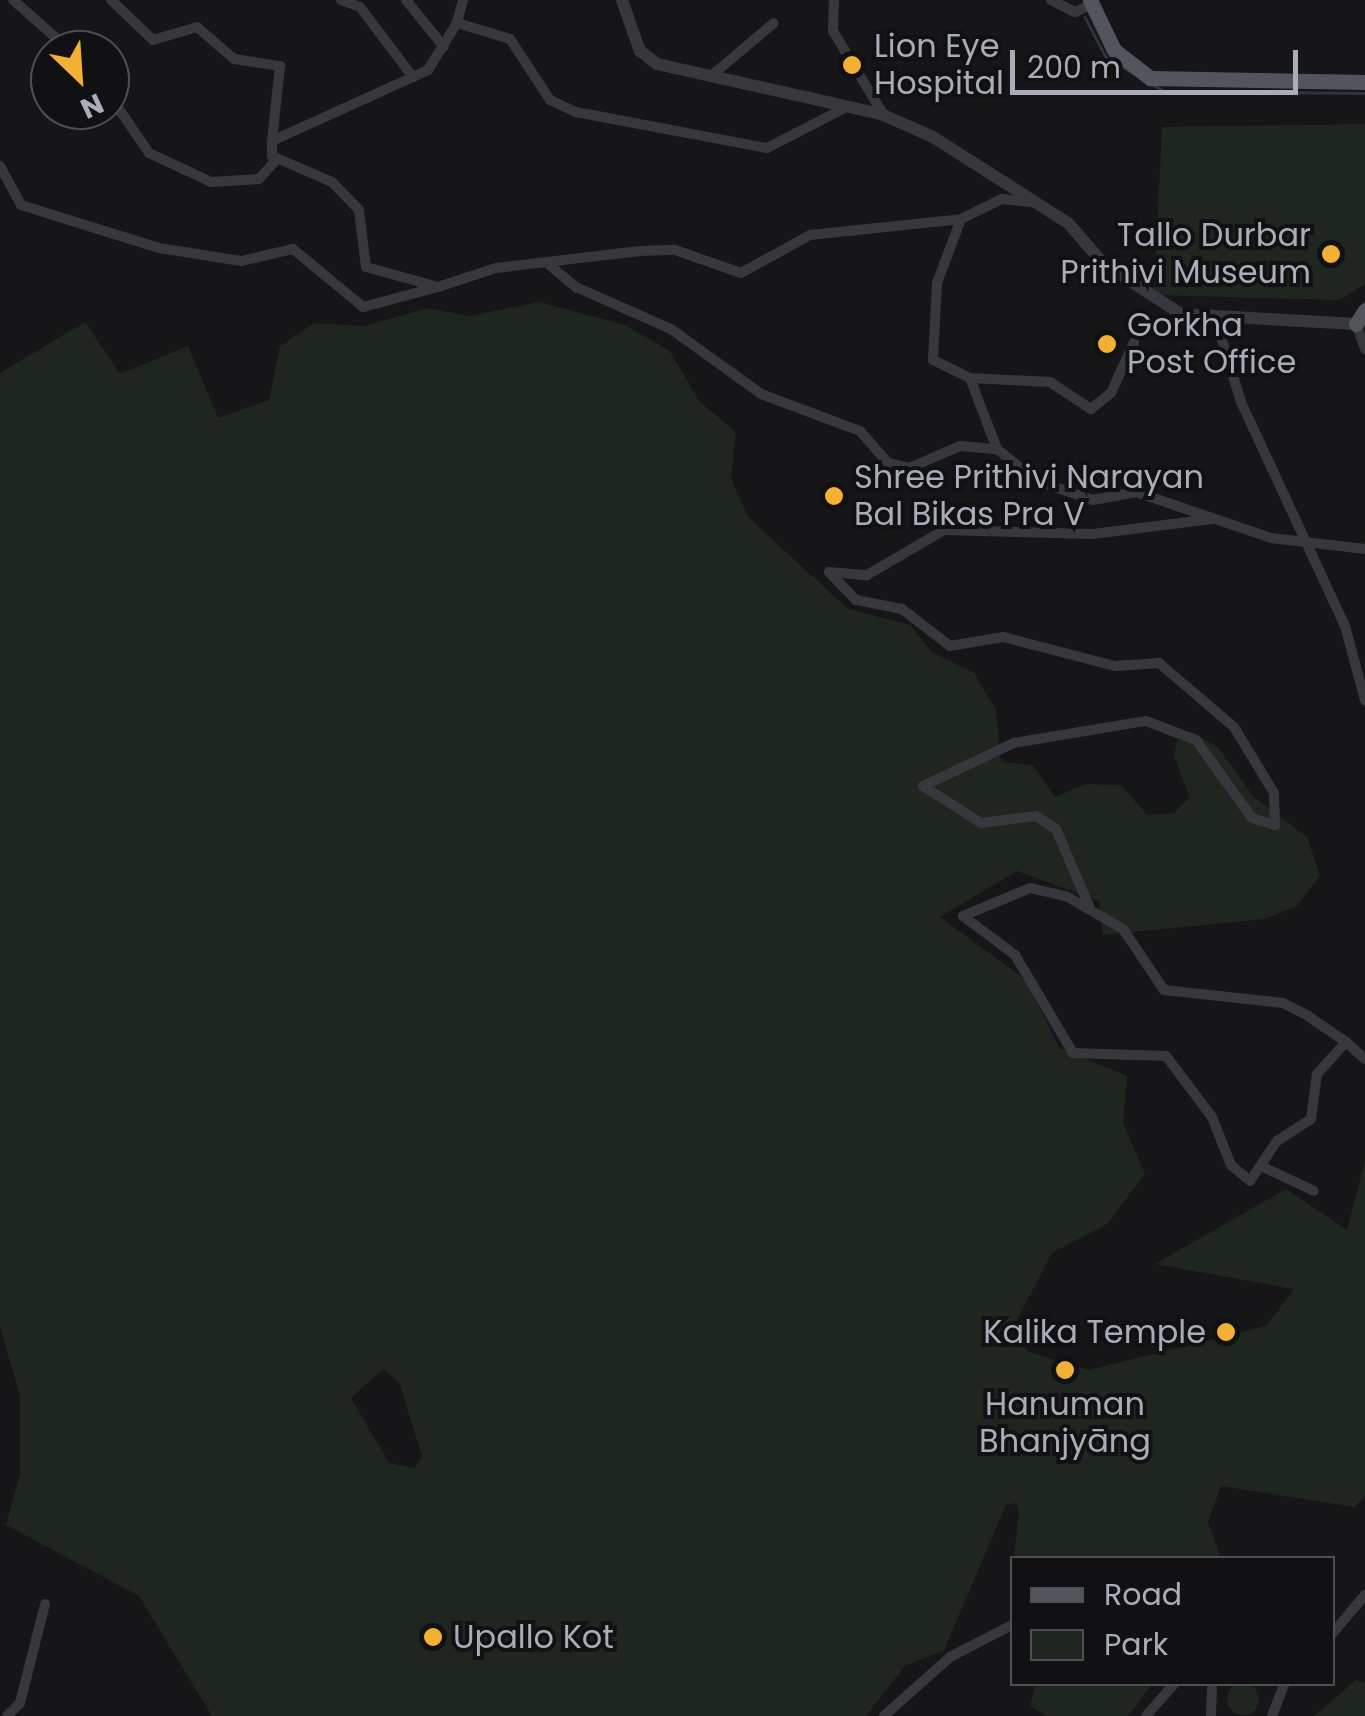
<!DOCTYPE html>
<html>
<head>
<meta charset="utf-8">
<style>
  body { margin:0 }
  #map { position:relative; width:1365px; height:1716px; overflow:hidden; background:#161618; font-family:Poppins,sans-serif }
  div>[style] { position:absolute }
  .green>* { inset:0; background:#1e261f }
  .round { border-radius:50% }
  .stream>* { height:2.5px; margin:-1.25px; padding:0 1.25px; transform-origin:1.25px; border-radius:1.25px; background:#2c353c }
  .minor>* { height:10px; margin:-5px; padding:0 5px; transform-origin:5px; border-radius:5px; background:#37383d }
  .tertiary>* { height:12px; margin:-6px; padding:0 6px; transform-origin:6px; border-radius:6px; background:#37383d }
  .primary>* { height:15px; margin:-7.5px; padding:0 7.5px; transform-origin:7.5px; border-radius:7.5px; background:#53555c }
  .dots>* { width:28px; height:28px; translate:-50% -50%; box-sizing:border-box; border:5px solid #111113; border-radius:50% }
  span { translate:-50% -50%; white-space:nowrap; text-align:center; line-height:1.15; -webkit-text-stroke:8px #111113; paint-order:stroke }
  .poi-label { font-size:32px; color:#a8adb8 }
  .left { translate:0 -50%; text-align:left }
  .right { translate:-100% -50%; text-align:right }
  .legend { position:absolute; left:1010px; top:1556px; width:325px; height:130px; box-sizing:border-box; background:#111113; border:2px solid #4d4f55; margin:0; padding:12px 18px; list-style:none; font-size:30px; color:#a8adb8 }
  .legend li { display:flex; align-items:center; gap:20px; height:50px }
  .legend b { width:50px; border:2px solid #4d4f55 }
  .north { position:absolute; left:30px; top:30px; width:100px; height:100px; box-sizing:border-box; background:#111113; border:2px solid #4d4f55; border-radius:50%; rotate:155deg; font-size:28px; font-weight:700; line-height:40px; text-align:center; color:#a8adb8 }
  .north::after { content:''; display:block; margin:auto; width:35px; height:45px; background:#f2b134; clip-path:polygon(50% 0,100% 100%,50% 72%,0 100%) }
  .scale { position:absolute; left:1010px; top:50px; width:288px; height:45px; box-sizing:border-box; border:5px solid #a8adb8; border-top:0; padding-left:12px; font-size:30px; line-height:35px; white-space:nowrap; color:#a8adb8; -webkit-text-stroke:8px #111113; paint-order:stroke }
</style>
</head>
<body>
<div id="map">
  <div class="green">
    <i style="clip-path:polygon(1365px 124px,1365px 284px,1339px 300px,1154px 295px,1162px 127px)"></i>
    <i style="clip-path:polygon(evenodd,539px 302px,625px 325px,670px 351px,699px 401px,736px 432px,731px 478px,748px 517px,848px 609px,910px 625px,932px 652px,974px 673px,996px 710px,1001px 762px,1033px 765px,1055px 797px,1086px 784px,1121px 785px,1147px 815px,1174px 813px,1190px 798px,1174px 756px,1178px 737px,1190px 731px,1217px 746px,1253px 796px,1307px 837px,1320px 875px,1298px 905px,1265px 919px,1103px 935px,1099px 901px,1017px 871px,940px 917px,1026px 980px,1059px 1048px,1127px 1076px,1123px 1123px,1145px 1174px,1107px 1224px,1052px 1253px,1010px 1333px,1029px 1352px,1088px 1370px,1266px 1326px,1294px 1289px,1155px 1264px,1286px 1189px,1347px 1230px,1365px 1161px,1365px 1495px,1355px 1507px,1221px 1486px,1208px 1522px,1221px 1558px,1014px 1558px,1019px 1513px,1016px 1503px,1006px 1505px,944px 1650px,905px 1666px,866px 1716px,212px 1716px,139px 1596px,6px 1525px,20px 1474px,20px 1396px,0 1327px,0 373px,85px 322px,120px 374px,188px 346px,218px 418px,269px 400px,280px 346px,314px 323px,364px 326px,428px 308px,469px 316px,539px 302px,383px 1369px,399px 1382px,422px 1456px,415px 1468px,389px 1463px,351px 1398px,383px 1369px)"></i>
    <i style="clip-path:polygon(1356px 1680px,1365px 1683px,1365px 1716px,1314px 1716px)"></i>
    <i class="round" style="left:1227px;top:1683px;width:32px;height:32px"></i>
    <i style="clip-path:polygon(1036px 1684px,1152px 1684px,1128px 1716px,1046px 1716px,1030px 1706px)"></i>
  </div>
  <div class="stream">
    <i style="left:1085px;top:17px;width:45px;rotate:62.3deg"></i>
    <i style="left:1106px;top:57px;width:67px;rotate:30.4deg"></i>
    <i style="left:1164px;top:91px;width:201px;rotate:0.6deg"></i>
  </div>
  <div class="minor">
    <i style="left:13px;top:0;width:76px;rotate:41.3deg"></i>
    <i style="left:111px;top:0;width:58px;rotate:43.6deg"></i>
    <i style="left:153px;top:40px;width:46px;rotate:-16.5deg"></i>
    <i style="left:197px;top:27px;width:49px;rotate:40.9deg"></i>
    <i style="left:234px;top:59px;width:47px;rotate:8.7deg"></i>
    <i style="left:280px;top:66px;width:75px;rotate:96.1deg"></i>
    <i style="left:341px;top:0;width:20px;rotate:20deg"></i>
    <i style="left:360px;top:7px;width:88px;rotate:52.9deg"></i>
    <i style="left:413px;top:77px;width:17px;rotate:-25deg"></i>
    <i style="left:428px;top:70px;width:55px;rotate:-58.3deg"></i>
    <i style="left:406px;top:0;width:60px;rotate:51deg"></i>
    <i style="left:463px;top:0;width:24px;rotate:105deg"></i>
    <i style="left:457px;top:23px;width:55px;rotate:16.8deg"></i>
    <i style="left:510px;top:39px;width:73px;rotate:56.7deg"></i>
    <i style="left:550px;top:100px;width:29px;rotate:25deg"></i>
    <i style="left:576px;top:112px;width:194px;rotate:10.7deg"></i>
    <i style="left:767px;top:148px;width:85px;rotate:-27.2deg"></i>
    <i style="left:834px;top:0;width:31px;rotate:92deg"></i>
    <i style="left:833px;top:31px;width:97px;rotate:58.9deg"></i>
    <i style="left:1051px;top:0;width:27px;rotate:27deg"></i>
    <i style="left:1075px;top:12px;width:17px;rotate:-24deg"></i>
    <i style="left:711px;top:76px;width:82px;rotate:-40.1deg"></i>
    <i style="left:413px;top:77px;width:155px;rotate:155.6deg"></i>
    <i style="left:272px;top:141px;width:15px;rotate:90deg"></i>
    <i style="left:272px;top:156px;width:65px;rotate:23.4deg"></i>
    <i style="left:332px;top:182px;width:39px;rotate:46deg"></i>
    <i style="left:359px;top:210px;width:57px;rotate:83deg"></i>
    <i style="left:366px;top:267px;width:75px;rotate:15.5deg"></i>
    <i style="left:438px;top:287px;width:61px;rotate:-18.1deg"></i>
    <i style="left:496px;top:268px;width:145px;rotate:-6.7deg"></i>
    <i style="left:640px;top:251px;width:35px;rotate:-2deg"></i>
    <i style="left:675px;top:250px;width:70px;rotate:19.2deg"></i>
    <i style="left:741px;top:273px;width:79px;rotate:-28.8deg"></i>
    <i style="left:810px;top:235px;width:152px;rotate:-6deg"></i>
    <i style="left:961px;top:219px;width:46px;rotate:-26deg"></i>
    <i style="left:1002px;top:199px;width:31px;rotate:6deg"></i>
    <i style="left:110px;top:96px;width:69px;rotate:55.6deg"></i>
    <i style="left:149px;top:153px;width:68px;rotate:25.1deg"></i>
    <i style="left:211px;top:182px;width:48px;rotate:-3.6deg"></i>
    <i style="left:259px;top:179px;width:24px;rotate:-48deg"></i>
    <i style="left:0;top:166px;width:44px;rotate:61.7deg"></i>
    <i style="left:21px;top:205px;width:145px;rotate:17.3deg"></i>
    <i style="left:159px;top:248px;width:83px;rotate:9deg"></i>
    <i style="left:241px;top:261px;width:53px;rotate:-13deg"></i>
    <i style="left:293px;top:249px;width:91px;rotate:39.6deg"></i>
    <i style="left:363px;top:307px;width:78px;rotate:-14.9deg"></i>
    <i style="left:961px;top:219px;width:68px;rotate:110.6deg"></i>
    <i style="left:937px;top:283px;width:77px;rotate:93deg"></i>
    <i style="left:933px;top:360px;width:41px;rotate:25.9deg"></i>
    <i style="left:970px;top:378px;width:80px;rotate:2.9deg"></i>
    <i style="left:1050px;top:382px;width:49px;rotate:33.4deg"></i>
    <i style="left:1091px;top:409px;width:26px;rotate:-39deg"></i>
    <i style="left:1111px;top:393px;width:56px;rotate:-65.7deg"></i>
    <i style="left:547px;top:263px;width:38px;rotate:40deg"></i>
    <i style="left:576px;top:287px;width:104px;rotate:23.9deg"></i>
    <i style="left:671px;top:329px;width:111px;rotate:35.8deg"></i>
    <i style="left:761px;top:394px;width:106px;rotate:20.5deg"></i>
    <i style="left:860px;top:431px;width:43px;rotate:48.8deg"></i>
    <i style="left:888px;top:463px;width:22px;rotate:13deg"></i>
    <i style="left:909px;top:468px;width:56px;rotate:-23.3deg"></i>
    <i style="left:960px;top:446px;width:37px;rotate:5deg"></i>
    <i style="left:1216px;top:320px;width:86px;rotate:73deg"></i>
    <i style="left:1241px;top:402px;width:247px;rotate:65.1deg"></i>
    <i style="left:1345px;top:626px;width:77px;rotate:74.9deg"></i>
    <i style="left:1356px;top:324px;width:27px;rotate:70deg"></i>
    <i style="left:970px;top:378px;width:76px;rotate:69.2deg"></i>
    <i style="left:997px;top:449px;width:51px;rotate:38.7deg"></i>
    <i style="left:1037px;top:481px;width:59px;rotate:18.7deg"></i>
    <i style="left:1093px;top:500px;width:44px;rotate:-10.5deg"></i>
    <i style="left:1136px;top:492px;width:143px;rotate:18.8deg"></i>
    <i style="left:1271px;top:538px;width:95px;rotate:6.7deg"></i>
    <i style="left:1089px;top:906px;width:84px;rotate:-113.2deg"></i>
    <i style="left:1056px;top:829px;width:24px;rotate:-147deg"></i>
    <i style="left:1036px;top:816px;width:55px;rotate:172.7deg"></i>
    <i style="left:981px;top:823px;width:69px;rotate:-147.5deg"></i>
    <i style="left:923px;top:786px;width:101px;rotate:-25.3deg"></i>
    <i style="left:1014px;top:743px;width:134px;rotate:-9.5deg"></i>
    <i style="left:1146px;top:721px;width:53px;rotate:20.8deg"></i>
    <i style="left:1196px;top:740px;width:96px;rotate:54.3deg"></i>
    <i style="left:1252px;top:818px;width:24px;rotate:17deg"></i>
    <i style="left:1275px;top:825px;width:32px;rotate:-92deg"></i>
    <i style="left:1274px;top:793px;width:77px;rotate:-121.2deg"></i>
    <i style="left:1234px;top:727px;width:99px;rotate:-139.5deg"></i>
    <i style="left:1159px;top:663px;width:44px;rotate:176.1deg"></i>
    <i style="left:1115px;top:666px;width:116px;rotate:-165.5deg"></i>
    <i style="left:1003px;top:637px;width:54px;rotate:170.4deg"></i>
    <i style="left:950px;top:646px;width:61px;rotate:-142.4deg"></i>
    <i style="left:902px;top:609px;width:47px;rotate:-168.9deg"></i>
    <i style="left:856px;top:600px;width:39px;rotate:-134deg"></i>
    <i style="left:829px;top:572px;width:38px;rotate:5deg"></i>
    <i style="left:867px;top:575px;width:89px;rotate:-30.3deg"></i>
    <i style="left:944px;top:530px;width:149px;rotate:1.5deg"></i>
    <i style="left:1093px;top:534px;width:120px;rotate:-7.2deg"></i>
    <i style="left:1346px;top:1042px;width:43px;rotate:132.2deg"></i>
    <i style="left:1317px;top:1074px;width:45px;rotate:97.6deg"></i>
    <i style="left:1311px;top:1119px;width:40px;rotate:147.1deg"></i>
    <i style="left:1277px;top:1141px;width:48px;rotate:124deg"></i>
    <i style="left:1250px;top:1181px;width:25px;rotate:-140deg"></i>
    <i style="left:1231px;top:1165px;width:52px;rotate:-111.6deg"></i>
    <i style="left:1212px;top:1117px;width:76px;rotate:-127deg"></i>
    <i style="left:1166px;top:1056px;width:93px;rotate:-178.2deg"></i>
    <i style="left:1073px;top:1053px;width:114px;rotate:-120.6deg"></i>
    <i style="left:1015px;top:955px;width:65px;rotate:-143.1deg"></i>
    <i style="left:963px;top:916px;width:73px;rotate:-22.7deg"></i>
    <i style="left:1030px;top:888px;width:37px;rotate:13deg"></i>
    <i style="left:1066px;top:896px;width:66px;rotate:30.1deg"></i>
    <i style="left:1123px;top:929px;width:73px;rotate:56.1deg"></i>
    <i style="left:1164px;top:990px;width:120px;rotate:6.2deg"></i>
    <i style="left:1283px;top:1003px;width:28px;rotate:27deg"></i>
    <i style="left:1308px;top:1016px;width:46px;rotate:34.4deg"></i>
    <i style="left:1346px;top:1042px;width:25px;rotate:42deg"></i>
    <i style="left:1263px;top:1167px;width:56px;rotate:25.2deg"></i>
    <i style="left:1332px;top:1634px;width:51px;rotate:-49.8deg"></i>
    <i style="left:7px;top:1716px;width:18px;rotate:-45deg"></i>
    <i style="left:20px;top:1703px;width:102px;rotate:-75.8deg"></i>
    <i style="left:884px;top:1716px;width:89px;rotate:-41.8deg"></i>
    <i style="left:950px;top:1657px;width:70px;rotate:-27.3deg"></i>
    <i style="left:1146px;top:1716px;width:43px;rotate:-48.8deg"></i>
    <i style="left:1211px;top:1716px;width:32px;rotate:-88deg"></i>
    <i style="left:1272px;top:1716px;width:34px;rotate:-69deg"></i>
  </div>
  <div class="tertiary">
    <i style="left:622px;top:0;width:54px;rotate:70.6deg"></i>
    <i style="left:640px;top:51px;width:21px;rotate:37deg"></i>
    <i style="left:657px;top:64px;width:230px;rotate:12.6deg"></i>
    <i style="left:881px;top:114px;width:57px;rotate:23.9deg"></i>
    <i style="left:933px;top:137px;width:160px;rotate:32.5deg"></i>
    <i style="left:1068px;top:223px;width:53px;rotate:48.8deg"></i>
    <i style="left:1103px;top:263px;width:93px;rotate:33.2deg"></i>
    <i style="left:1181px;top:314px;width:175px;rotate:3.3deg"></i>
  </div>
  <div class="primary">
    <i style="left:1090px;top:0;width:55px;rotate:64.4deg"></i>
    <i style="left:1114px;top:50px;width:46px;rotate:37.9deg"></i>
    <i style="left:1150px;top:78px;width:215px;rotate:1.1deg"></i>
    <i style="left:1356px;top:324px;width:17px;rotate:-57deg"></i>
  </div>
  <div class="dots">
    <i style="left:852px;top:65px;background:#f2b134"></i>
    <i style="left:1331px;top:254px;background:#f2b134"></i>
    <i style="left:1107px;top:344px;background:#f2b134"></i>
    <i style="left:834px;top:496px;background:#f2b134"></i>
    <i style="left:1226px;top:1332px;background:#f2b134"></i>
    <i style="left:1065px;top:1370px;background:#f2b134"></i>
    <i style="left:433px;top:1637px;background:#f2b134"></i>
  </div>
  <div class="poi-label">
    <span class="left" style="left:874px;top:65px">Lion Eye<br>Hospital</span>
    <span class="right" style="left:1311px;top:254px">Tallo Durbar<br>Prithivi Museum</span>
    <span class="left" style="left:1127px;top:344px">Gorkha<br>Post Office</span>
    <span class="left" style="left:854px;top:496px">Shree Prithivi Narayan<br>Bal Bikas Pra V</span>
    <span class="right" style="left:1206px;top:1332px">Kalika Temple</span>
    <span style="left:1065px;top:1423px">Hanuman<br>Bhanjyāng</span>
    <span class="left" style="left:453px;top:1637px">Upallo Kot</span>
  </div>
  <ul class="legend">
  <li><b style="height:12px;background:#53555c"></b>Road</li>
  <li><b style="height:28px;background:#1e261f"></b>Park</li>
  </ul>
  <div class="north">N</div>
  <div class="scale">200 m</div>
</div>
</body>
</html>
